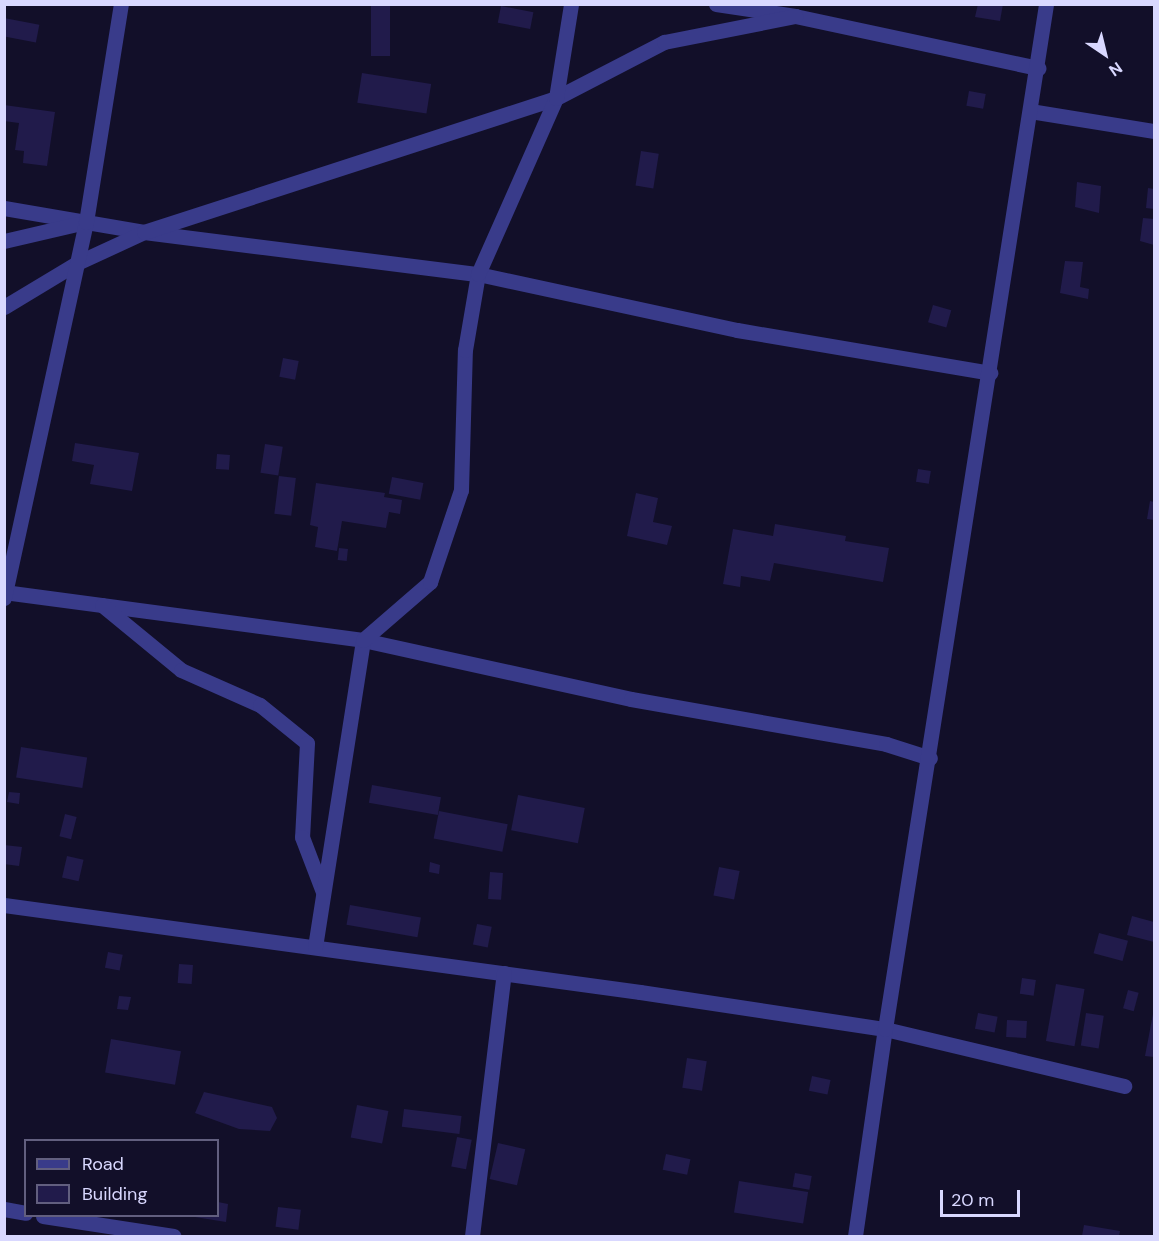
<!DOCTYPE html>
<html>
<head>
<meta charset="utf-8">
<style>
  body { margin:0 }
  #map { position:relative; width:1159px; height:1241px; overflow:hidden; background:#120f29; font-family:"DM Sans",sans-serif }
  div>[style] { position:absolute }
  .building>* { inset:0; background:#211b4b; transform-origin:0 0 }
  .street>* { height:15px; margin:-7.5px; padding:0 7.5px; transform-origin:7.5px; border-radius:7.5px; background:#393b8a }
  span { translate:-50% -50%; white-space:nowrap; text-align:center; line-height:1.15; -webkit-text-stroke:4.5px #120f29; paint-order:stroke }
  .frame { position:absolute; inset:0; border:6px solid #d9d8ff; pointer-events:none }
  .legend { position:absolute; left:24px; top:1139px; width:195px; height:78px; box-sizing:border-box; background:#120f29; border:2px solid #625f7f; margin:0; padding:8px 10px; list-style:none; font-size:18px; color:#d9d8ff }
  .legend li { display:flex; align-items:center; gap:12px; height:30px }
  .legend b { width:30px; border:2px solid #625f7f }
  .north { position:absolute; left:1075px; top:24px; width:60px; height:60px; -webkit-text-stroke:4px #120f29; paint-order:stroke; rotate:145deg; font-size:16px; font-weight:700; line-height:24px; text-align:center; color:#d9d8ff }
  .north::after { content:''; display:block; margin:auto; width:21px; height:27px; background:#d9d8ff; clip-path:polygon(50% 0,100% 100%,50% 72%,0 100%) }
  .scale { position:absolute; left:940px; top:1190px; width:80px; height:27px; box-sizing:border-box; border:3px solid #d9d8ff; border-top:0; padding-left:8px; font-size:18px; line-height:21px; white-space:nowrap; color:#d9d8ff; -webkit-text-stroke:4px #120f29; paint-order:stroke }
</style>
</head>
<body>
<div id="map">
  <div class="building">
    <i style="left:371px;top:4px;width:19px;height:52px"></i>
    <i style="clip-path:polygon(978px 4px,1003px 4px,1000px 21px,975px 17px)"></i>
    <i style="left:501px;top:6px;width:33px;height:17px;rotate:11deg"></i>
    <i style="left:4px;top:18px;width:36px;height:18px;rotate:11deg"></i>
    <i style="left:362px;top:73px;width:70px;height:30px;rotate:9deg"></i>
    <i style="left:969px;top:91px;width:17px;height:15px;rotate:10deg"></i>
    <i style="clip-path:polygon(4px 105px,55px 112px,47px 166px,23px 163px,24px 151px,15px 150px,19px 123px,4px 121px)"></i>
    <i style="left:641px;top:151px;width:18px;height:35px;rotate:9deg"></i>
    <i style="clip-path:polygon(1077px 182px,1101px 186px,1099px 213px,1075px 207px)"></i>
    <i style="clip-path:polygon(1148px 188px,1154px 189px,1154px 209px,1146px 208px)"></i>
    <i style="clip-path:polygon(1143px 218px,1154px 219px,1154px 245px,1140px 241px)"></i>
    <i style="clip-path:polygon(1065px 261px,1083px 262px,1080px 287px,1089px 289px,1088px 299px,1060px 293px)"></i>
    <i style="left:933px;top:305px;width:19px;height:18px;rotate:16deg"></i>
    <i style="left:283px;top:358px;width:16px;height:19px;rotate:11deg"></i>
    <i style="clip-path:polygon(75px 443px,139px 453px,132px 491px,90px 484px,94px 465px,72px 461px)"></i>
    <i style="left:265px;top:444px;width:18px;height:29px;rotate:9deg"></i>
    <i style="left:217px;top:454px;width:13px;height:15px;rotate:4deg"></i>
    <i style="left:918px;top:469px;width:13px;height:13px;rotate:9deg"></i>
    <i style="left:279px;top:476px;width:17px;height:38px;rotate:7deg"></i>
    <i style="left:392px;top:477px;width:32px;height:17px;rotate:11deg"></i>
    <i style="clip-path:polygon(316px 483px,385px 493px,384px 497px,402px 500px,400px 514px,389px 512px,386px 528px,342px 521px,337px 551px,315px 547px,318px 527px,310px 525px)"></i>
    <i style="clip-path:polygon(636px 493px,658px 498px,653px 522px,672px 526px,667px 545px,627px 536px)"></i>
    <i style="clip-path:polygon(1150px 501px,1154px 502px,1154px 520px,1147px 519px)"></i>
    <i style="clip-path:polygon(775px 524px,846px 536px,845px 541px,889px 548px,883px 582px,774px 563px,770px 581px,741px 576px,740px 587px,723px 584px,733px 529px,773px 536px)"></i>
    <i style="left:339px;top:548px;width:9px;height:12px;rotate:6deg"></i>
    <i style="left:21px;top:747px;width:67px;height:31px;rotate:9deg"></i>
    <i style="left:372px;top:785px;width:70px;height:18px;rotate:10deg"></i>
    <i style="clip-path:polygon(9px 792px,20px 793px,19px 804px,7px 802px)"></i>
    <i style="left:518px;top:795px;width:68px;height:36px;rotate:11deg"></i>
    <i style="left:439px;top:811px;width:70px;height:28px;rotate:11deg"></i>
    <i style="left:65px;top:814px;width:12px;height:23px;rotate:14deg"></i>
    <i style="clip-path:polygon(4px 845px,22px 847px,19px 866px,4px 864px)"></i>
    <i style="left:67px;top:856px;width:17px;height:22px;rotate:13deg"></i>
    <i style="clip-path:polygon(430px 862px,440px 865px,439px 874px,429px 872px)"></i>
    <i style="left:719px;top:867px;width:21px;height:29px;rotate:11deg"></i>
    <i style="left:490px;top:872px;width:13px;height:27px;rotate:4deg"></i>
    <i style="left:350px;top:905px;width:72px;height:20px;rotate:10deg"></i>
    <i style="clip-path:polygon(1132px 916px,1154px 922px,1154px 942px,1127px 935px)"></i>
    <i style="left:477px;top:924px;width:15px;height:21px;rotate:11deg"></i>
    <i style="left:1099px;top:933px;width:30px;height:21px;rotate:15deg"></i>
    <i style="left:108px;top:952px;width:15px;height:16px;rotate:11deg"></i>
    <i style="left:179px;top:964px;width:14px;height:19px;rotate:4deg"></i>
    <i style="left:1022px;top:978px;width:14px;height:16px;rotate:8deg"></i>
    <i style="left:1056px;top:984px;width:29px;height:58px;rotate:10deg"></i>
    <i style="left:1128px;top:990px;width:11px;height:19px;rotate:15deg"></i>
    <i style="clip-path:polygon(119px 996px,131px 997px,128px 1010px,117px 1009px)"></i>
    <i style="left:978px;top:1013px;width:20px;height:16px;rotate:11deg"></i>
    <i style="left:1086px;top:1013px;width:18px;height:33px;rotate:9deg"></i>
    <i style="clip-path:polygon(1153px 1014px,1154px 1014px,1154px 1057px,1145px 1056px)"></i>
    <i style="left:1007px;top:1020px;width:20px;height:17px;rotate:3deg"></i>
    <i style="left:111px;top:1039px;width:71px;height:34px;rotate:10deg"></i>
    <i style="left:687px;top:1058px;width:20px;height:30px;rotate:9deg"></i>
    <i style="left:812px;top:1076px;width:19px;height:15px;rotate:12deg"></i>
    <i style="clip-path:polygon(204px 1092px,272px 1107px,277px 1118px,270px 1131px,239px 1129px,195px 1113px)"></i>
    <i style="left:357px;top:1105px;width:32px;height:33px;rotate:11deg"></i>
    <i style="left:404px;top:1109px;width:58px;height:18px;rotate:7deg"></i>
    <i style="left:457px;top:1137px;width:15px;height:30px;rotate:11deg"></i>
    <i style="left:498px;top:1143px;width:28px;height:37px;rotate:13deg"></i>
    <i style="left:666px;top:1154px;width:25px;height:16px;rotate:12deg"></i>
    <i style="left:795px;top:1173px;width:17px;height:14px;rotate:10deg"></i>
    <i style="left:739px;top:1181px;width:70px;height:32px;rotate:9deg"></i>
    <i style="clip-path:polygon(218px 1202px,228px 1204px,226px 1222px,195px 1217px,218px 1216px)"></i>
    <i style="left:278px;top:1207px;width:23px;height:20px;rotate:7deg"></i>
    <i style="clip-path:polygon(1084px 1225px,1120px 1231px,1119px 1236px,1082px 1236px)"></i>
  </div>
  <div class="street">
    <i style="left:716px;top:4px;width:80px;rotate:8.6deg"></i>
    <i style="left:795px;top:16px;width:249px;rotate:12.1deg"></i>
    <i style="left:1030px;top:111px;width:126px;rotate:9.2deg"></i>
    <i style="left:4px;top:208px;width:142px;rotate:9.7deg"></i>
    <i style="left:144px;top:232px;width:337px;rotate:7.2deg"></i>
    <i style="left:478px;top:274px;width:265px;rotate:12.2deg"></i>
    <i style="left:737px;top:330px;width:257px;rotate:9.6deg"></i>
    <i style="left:4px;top:241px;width:75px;rotate:-13.1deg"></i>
    <i style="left:4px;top:307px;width:85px;rotate:-31.1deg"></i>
    <i style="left:77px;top:263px;width:74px;rotate:-24.8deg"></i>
    <i style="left:144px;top:232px;width:433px;rotate:-18deg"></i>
    <i style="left:556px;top:98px;width:122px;rotate:-27.4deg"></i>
    <i style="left:664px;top:42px;width:134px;rotate:-11.2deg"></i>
    <i style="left:4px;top:592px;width:362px;rotate:7.6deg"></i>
    <i style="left:363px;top:640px;width:274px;rotate:12.4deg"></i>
    <i style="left:631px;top:699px;width:259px;rotate:10deg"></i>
    <i style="left:886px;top:744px;width:46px;rotate:17.7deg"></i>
    <i style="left:4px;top:598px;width:385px;rotate:-77.7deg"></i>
    <i style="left:86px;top:222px;width:221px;rotate:-80.9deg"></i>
    <i style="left:102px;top:605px;width:102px;rotate:39.4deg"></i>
    <i style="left:181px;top:670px;width:86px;rotate:23.9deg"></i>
    <i style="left:260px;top:705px;width:60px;rotate:39deg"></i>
    <i style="left:307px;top:743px;width:94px;rotate:93deg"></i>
    <i style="left:302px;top:837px;width:59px;rotate:69.1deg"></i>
    <i style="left:4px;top:905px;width:642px;rotate:7.79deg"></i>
    <i style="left:640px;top:992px;width:248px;rotate:8.6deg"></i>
    <i style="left:885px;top:1029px;width:246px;rotate:13.4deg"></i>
    <i style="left:315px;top:947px;width:311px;rotate:-81.1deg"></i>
    <i style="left:363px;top:640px;width:89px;rotate:-40.9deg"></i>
    <i style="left:430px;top:582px;width:97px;rotate:-71.4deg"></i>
    <i style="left:461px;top:490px;width:140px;rotate:-88.4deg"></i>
    <i style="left:465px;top:350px;width:77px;rotate:-80.3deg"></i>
    <i style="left:478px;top:274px;width:193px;rotate:-66.1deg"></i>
    <i style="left:556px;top:98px;width:95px;rotate:-80.9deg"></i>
    <i style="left:4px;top:1209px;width:22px;rotate:10deg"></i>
    <i style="left:43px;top:1216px;width:132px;rotate:8.7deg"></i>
    <i style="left:472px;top:1236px;width:265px;rotate:-83.1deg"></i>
    <i style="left:855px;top:1236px;width:209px;rotate:-81.8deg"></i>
    <i style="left:885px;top:1029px;width:1038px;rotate:-81.07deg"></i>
  </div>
  <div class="frame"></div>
  <ul class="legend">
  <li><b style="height:8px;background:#393b8a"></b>Road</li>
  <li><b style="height:16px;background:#211b4b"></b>Building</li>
  </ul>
  <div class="north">N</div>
  <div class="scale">20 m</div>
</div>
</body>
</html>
